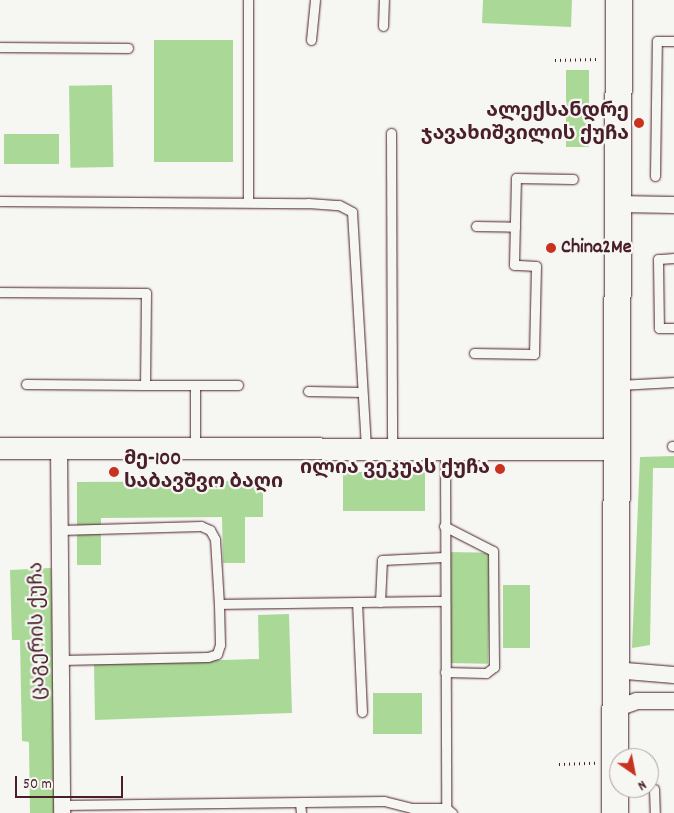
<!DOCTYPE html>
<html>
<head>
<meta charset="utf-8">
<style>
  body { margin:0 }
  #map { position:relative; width:674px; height:813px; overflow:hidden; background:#f6f6f2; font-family:Dekko,"Noto Sans Georgian",sans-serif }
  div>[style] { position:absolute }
  .green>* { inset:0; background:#aad897; transform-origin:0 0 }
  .path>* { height:2.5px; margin-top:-1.25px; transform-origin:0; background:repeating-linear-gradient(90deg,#4a1f2b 0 1px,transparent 0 5px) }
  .roads { filter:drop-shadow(0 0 1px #4a1f2b) drop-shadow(0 0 1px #4a1f2b) }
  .service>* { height:9px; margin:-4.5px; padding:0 4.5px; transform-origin:4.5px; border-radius:4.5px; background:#f6f6f2 }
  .minor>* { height:16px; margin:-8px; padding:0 8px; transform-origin:8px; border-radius:8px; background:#f6f6f2 }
  .tertiary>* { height:21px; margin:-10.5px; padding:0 10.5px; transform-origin:10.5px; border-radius:10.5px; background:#f6f6f2 }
  .primary>* { height:26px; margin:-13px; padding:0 13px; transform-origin:13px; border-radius:13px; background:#f6f6f2 }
  .dots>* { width:14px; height:14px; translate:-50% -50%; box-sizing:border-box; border:2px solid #f6f6f2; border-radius:50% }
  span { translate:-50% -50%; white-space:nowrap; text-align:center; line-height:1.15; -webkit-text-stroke:4.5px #f6f6f2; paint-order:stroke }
  .poi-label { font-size:20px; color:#4a1f2b; font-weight:700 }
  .right { translate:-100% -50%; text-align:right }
  .left { translate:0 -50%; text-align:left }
  .street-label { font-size:20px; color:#4a1f2b }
  .north { position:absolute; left:609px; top:748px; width:50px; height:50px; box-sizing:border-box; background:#f6f6f2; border:1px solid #b1a0a2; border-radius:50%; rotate:147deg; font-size:14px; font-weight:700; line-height:20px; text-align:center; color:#4a1f2b }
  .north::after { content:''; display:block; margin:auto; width:18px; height:22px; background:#c8321e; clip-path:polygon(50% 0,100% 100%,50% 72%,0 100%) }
  .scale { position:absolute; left:15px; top:776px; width:108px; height:22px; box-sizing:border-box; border:2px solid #4a1f2b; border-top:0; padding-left:6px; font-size:15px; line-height:18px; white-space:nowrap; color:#4a1f2b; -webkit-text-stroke:4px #f6f6f2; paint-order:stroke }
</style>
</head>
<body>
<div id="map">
  <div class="green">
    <i style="clip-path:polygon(483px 0,572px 0,571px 27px,482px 23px)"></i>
    <i style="left:233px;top:40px;width:122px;height:79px;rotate:90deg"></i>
    <i style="left:566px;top:70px;width:23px;height:77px"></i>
    <i style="left:112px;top:85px;width:82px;height:43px;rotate:89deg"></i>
    <i style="left:4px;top:134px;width:55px;height:30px"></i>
    <i style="clip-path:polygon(674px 456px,674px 468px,653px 468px,650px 645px,632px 648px,640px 457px)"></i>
    <i style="left:425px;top:472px;width:39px;height:82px;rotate:90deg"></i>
    <i style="clip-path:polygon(263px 481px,263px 517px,245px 517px,245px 563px,223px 563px,222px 517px,101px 518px,101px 565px,77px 565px,77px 482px)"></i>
    <i style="left:447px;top:552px;width:43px;height:111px;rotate:1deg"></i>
    <i style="clip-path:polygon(51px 568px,57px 813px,30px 813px,29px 742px,22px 741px,20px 640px,12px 640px,10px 570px)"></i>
    <i style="left:503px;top:585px;width:27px;height:63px"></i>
    <i style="clip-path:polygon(289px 614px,292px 713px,95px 720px,94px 664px,259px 659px,258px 615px)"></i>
    <i style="left:422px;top:693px;width:41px;height:49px;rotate:90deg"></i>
  </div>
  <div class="path">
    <i style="left:555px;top:60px;width:43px;rotate:-1.3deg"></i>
    <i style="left:559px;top:764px;width:36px;rotate:-2deg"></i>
  </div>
  <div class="roads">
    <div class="service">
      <i style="left:383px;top:26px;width:26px;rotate:-88deg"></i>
      <i style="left:311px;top:40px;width:40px;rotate:-84.3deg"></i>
      <i style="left:0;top:47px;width:128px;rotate:0.4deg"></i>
      <i style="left:391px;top:133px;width:315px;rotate:89.8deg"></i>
      <i style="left:655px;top:176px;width:135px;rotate:-89.2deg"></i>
      <i style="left:657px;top:41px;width:17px"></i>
      <i style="left:0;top:201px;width:308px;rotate:0.4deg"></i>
      <i style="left:308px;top:203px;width:31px;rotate:4deg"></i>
      <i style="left:339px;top:205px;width:15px;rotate:28deg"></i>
      <i style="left:352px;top:212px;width:236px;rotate:86.6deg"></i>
      <i style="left:248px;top:202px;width:202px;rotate:-90deg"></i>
      <i style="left:476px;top:226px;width:39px;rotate:1deg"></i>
      <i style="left:674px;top:258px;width:16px;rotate:176deg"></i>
      <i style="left:658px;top:259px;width:69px;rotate:89.2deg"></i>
      <i style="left:659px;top:328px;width:15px"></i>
      <i style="left:0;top:292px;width:146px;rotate:0.4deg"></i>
      <i style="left:146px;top:293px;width:92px;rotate:90.6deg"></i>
      <i style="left:145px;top:385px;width:93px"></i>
      <i style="left:474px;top:353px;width:60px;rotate:1deg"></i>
      <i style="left:534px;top:354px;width:88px;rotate:-88.7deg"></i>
      <i style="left:536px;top:266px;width:22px;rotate:-177deg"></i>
      <i style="left:514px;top:265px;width:87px;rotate:-88.7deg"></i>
      <i style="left:516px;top:178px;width:57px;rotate:1deg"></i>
      <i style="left:26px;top:384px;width:119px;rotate:0.5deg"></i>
      <i style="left:195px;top:385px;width:62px;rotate:90deg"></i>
      <i style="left:619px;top:385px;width:55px;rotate:-3.1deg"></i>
      <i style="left:308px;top:391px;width:54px;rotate:1.1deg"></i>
      <i style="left:672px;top:446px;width:2px"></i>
      <i style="left:445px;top:449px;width:359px;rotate:89.8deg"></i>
      <i style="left:444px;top:526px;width:55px;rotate:27deg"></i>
      <i style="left:493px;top:551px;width:116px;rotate:89.5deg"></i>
      <i style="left:494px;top:667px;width:10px;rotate:143deg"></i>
      <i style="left:486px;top:673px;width:41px;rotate:-178.6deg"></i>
      <i style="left:60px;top:530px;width:141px;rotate:-1.6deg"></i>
      <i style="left:201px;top:526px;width:10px;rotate:24deg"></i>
      <i style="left:210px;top:530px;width:10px;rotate:61deg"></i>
      <i style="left:215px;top:539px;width:65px;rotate:86.5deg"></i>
      <i style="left:357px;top:602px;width:110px;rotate:87.4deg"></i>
      <i style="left:380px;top:602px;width:42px;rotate:-87.3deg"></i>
      <i style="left:382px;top:560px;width:62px;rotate:-2.8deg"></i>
      <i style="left:61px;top:660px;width:147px;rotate:-1.2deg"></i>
      <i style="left:208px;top:657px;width:9px;rotate:-18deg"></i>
      <i style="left:217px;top:654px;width:9px;rotate:-72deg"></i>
      <i style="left:220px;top:645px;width:41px;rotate:-91.4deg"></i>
      <i style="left:219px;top:604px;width:226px;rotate:-0.8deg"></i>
      <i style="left:654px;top:789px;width:24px;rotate:88deg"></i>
      <i style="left:300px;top:803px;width:10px;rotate:84deg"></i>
      <i style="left:62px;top:805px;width:322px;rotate:-0.7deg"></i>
      <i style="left:384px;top:801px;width:29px;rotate:14deg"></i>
      <i style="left:412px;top:808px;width:34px"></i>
      <i style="left:446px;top:808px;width:8px;rotate:40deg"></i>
    </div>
    <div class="minor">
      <i style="left:618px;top:204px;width:56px;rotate:1deg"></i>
      <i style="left:59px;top:448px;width:365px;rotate:89.5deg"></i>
      <i style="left:614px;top:670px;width:60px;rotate:4.8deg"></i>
      <i style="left:615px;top:709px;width:23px;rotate:-20deg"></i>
      <i style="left:637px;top:701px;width:37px"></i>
    </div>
    <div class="tertiary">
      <i style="left:0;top:448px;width:615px;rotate:0.09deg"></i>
    </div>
    <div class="primary">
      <i style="left:615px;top:813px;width:813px;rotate:-89.72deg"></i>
    </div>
  </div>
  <div class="dots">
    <i style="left:639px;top:123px;background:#c8321e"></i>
    <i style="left:551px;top:248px;background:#c8321e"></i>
    <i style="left:500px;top:469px;background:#c8321e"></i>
    <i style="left:114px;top:472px;background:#c8321e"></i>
  </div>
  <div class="poi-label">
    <span class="right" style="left:629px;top:124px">ალექსანდრე<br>ჯავახიშვილის ქუჩა</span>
    <span class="left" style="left:561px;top:248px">China2Me</span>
    <span class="left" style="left:124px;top:472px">მე-100<br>საბავშვო ბაღი</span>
    <span class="right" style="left:490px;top:469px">ილია ვეკუას ქუჩა</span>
  </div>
  <div class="street-label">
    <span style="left:39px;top:631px;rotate:-91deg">ცაგერის ქუჩა</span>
  </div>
  <div class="north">N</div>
  <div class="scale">50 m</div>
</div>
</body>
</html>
